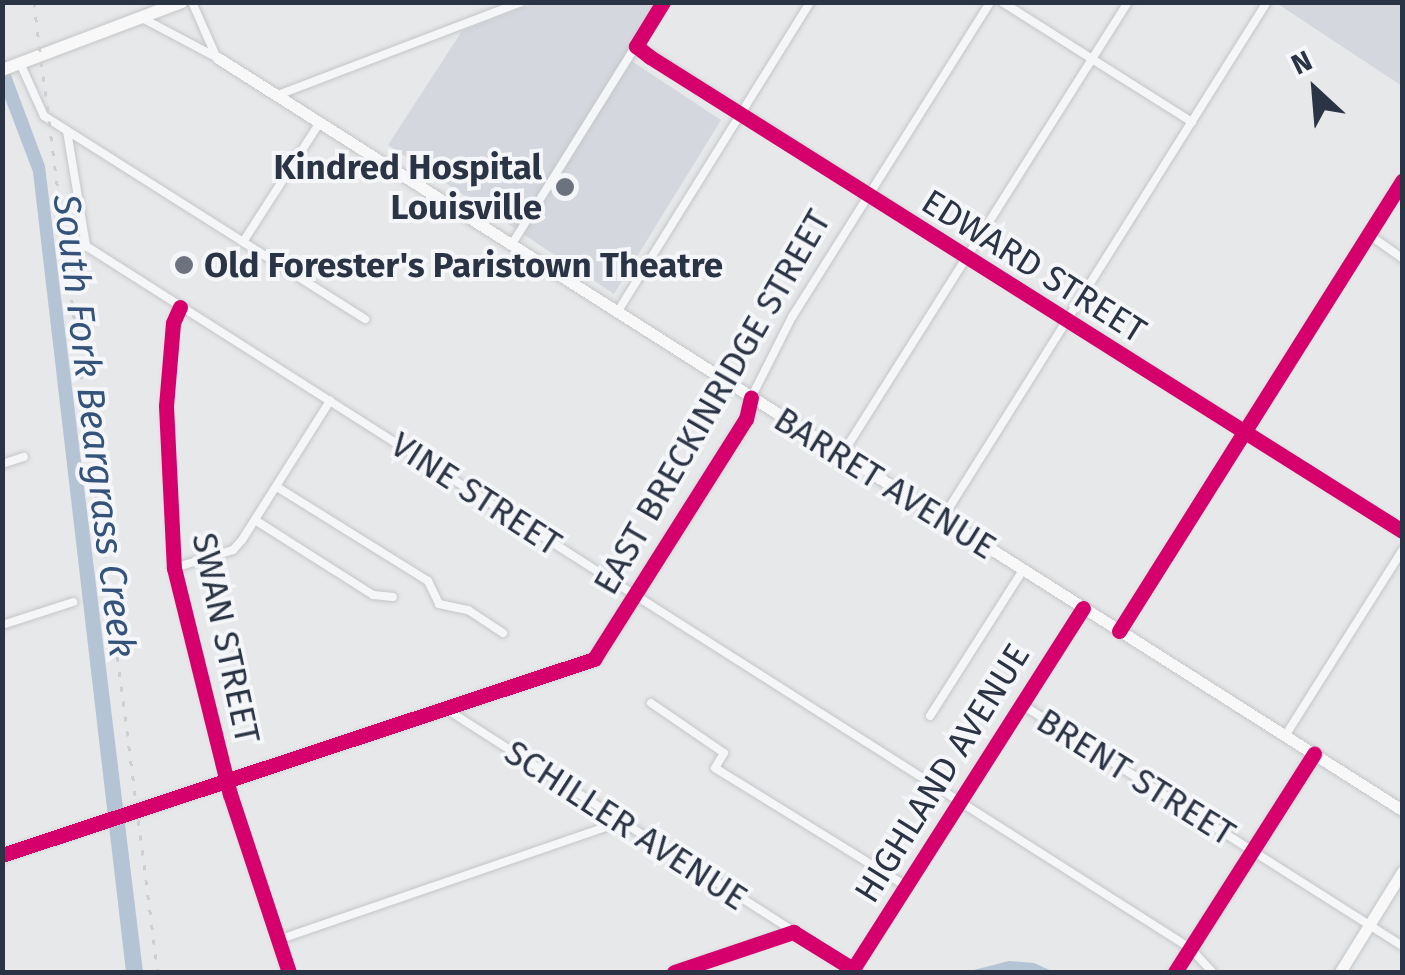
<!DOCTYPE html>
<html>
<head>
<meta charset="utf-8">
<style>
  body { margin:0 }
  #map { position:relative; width:1405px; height:975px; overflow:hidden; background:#e6e8ea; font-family:"Fira Sans",sans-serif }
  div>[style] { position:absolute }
  .built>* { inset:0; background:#d4d7dd }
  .water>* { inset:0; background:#b4c4d5 }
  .roads { filter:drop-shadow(0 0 2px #c4c6c8) drop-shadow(0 0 2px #c4c6c8) }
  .street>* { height:8px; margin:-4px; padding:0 4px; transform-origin:4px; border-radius:4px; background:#f5f6f7 }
  .secondary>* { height:11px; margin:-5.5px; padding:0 5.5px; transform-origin:5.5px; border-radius:5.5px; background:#f8f8f8 }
  .primary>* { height:12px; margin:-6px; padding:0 6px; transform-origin:6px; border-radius:6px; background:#f8f8f8 }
  .rail>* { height:2.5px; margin-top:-1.25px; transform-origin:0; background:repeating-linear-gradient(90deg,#cecfd2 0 5px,transparent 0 15px) }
  .cycleway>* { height:15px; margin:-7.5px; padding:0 7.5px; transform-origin:7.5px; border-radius:7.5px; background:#d6006c }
  .dots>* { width:28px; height:28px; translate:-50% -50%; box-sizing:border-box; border:5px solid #f4f6f9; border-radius:50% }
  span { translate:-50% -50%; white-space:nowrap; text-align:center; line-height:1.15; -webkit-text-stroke:8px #f4f6f9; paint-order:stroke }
  .poi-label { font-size:35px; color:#2b3445; font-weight:700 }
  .right { translate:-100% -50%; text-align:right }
  .left { translate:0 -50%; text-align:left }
  .street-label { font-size:35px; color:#2b3445 }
  .water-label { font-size:38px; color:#34527a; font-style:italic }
  .frame { position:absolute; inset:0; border:5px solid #2b3445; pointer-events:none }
  .north { position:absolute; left:1265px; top:40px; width:100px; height:100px; -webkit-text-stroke:8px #f4f6f9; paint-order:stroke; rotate:334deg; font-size:28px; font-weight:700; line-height:40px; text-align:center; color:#2b3445 }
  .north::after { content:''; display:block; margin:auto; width:35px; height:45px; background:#2b3445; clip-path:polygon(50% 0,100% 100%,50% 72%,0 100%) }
</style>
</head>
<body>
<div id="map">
  <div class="built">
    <i style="clip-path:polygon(535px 3px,655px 3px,624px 56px,721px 120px,614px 294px,388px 145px,462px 31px)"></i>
    <i style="clip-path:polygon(1402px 3px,1402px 86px,1278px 4px,1279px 2px)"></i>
  </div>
  <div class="water">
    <i style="clip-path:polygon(2px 51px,45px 166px,143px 972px,126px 972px,33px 172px,3px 93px)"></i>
    <i style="clip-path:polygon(1009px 961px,1034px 963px,1054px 972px,966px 972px)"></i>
  </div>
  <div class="roads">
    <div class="street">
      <i style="left:192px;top:2px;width:57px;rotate:66.1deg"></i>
      <i style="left:1002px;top:2px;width:225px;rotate:32.3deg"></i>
      <i style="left:142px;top:18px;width:86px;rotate:27.8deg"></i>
      <i style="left:636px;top:46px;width:907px;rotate:32.34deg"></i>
      <i style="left:20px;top:63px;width:58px;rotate:65.6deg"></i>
      <i style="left:44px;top:116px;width:380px;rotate:32.3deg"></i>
      <i style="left:278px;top:95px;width:260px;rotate:-20.9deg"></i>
      <i style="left:67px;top:131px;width:117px;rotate:80.6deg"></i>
      <i style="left:86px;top:246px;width:1308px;rotate:32.45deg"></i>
      <i style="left:1190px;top:948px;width:33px;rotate:47deg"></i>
      <i style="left:1368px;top:234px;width:42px;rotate:35.2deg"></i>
      <i style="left:243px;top:242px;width:143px;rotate:-57.3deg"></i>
      <i style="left:512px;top:244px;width:285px;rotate:-58deg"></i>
      <i style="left:180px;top:307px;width:17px;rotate:114deg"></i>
      <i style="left:173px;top:323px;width:83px;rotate:94.8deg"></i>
      <i style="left:166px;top:406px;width:162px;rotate:87.2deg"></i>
      <i style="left:174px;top:568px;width:233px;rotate:76.1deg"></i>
      <i style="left:230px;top:794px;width:188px;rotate:71.7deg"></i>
      <i style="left:618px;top:311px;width:364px;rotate:-58.1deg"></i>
      <i style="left:751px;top:398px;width:91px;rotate:-63.2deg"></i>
      <i style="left:792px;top:317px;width:372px;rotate:-57.8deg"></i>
      <i style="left:841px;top:456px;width:537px;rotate:-57.7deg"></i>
      <i style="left:2px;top:464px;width:23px;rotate:-18deg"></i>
      <i style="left:277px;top:487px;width:178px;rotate:31.9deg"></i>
      <i style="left:428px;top:581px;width:25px;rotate:64deg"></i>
      <i style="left:439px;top:604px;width:30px;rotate:12deg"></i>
      <i style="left:468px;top:610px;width:42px;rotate:33.3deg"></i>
      <i style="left:942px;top:519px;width:611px;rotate:-57.85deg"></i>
      <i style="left:255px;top:520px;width:140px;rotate:32.4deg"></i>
      <i style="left:373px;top:595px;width:20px;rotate:6deg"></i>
      <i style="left:174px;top:568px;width:62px;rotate:-17deg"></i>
      <i style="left:233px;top:550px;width:13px;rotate:-48deg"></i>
      <i style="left:242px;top:540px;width:165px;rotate:-57.7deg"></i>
      <i style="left:2px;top:625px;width:75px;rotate:-17.9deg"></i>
      <i style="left:1119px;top:631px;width:532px;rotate:-57.83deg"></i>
      <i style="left:651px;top:703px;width:88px;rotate:34.4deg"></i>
      <i style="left:724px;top:753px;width:17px;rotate:121deg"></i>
      <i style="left:715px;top:768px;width:225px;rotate:31.7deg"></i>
      <i style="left:1021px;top:704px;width:451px;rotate:32.4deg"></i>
      <i style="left:446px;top:709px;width:488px;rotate:32.6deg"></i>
      <i style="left:930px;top:716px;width:173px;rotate:-57.5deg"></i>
      <i style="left:1285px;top:736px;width:219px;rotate:-57.7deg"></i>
      <i style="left:278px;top:940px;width:362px;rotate:-19deg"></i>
      <i style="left:853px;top:969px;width:428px;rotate:-57.5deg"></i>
      <i style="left:674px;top:972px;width:126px;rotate:-18.6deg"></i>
    </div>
    <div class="secondary">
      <i style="left:218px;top:58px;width:1403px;rotate:32.42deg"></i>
      <i style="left:2px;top:855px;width:624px;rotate:-18.32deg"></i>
      <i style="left:594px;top:659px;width:284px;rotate:-57.7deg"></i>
      <i style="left:746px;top:419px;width:22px;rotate:-77deg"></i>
      <i style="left:1175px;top:972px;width:259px;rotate:-57.5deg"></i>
      <i style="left:1340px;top:972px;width:118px;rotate:-58.2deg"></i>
    </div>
    <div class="primary">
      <i style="left:2px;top:70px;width:192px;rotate:-20.7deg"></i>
    </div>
  </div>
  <div class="rail">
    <i style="left:34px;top:2px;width:978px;rotate:82.72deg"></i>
  </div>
  <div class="cycleway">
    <i style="left:663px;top:2px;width:52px;rotate:121.5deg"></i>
    <i style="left:636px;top:46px;width:18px;rotate:38deg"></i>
    <i style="left:650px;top:57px;width:889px;rotate:32.22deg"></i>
    <i style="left:180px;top:307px;width:17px;rotate:114deg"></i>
    <i style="left:173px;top:323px;width:83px;rotate:94.8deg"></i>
    <i style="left:166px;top:406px;width:162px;rotate:87.2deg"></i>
    <i style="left:174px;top:568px;width:233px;rotate:76.1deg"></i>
    <i style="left:230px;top:794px;width:188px;rotate:71.7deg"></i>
    <i style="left:1119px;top:631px;width:532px;rotate:-57.83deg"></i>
    <i style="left:2px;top:855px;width:624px;rotate:-18.32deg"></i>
    <i style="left:594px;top:659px;width:284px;rotate:-57.7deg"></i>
    <i style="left:746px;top:419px;width:22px;rotate:-77deg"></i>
    <i style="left:674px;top:972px;width:126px;rotate:-18.6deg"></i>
    <i style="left:793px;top:932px;width:70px;rotate:31.7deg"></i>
    <i style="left:853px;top:969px;width:428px;rotate:-57.5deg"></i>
    <i style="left:1175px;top:972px;width:259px;rotate:-57.5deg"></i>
  </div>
  <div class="dots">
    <i style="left:565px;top:187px;background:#6c737f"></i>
    <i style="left:184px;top:265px;background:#6c737f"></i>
  </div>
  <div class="poi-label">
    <span class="right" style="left:542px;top:187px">Kindred Hospital<br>Louisville</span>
    <span class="left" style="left:204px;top:265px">Old Forester's Paristown Theatre</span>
  </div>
  <div class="street-label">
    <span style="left:1034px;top:266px;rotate:32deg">EDWARD STREET</span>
    <span style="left:712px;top:402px;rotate:-60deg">EAST BRECKINRIDGE STREET</span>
    <span style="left:885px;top:483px;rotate:32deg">BARRET AVENUE</span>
    <span style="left:476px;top:494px;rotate:33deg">VINE STREET</span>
    <span style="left:226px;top:638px;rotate:78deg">SWAN STREET</span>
    <span style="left:942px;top:773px;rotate:-58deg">HIGHLAND AVENUE</span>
    <span style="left:1136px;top:777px;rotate:32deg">BRENT STREET</span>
    <span style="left:626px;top:825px;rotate:33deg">SCHILLER AVENUE</span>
  </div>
  <div class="water-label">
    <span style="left:94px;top:426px;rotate:83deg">South Fork Beargrass Creek</span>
  </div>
  <div class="frame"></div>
  <div class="north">N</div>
</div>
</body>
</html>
